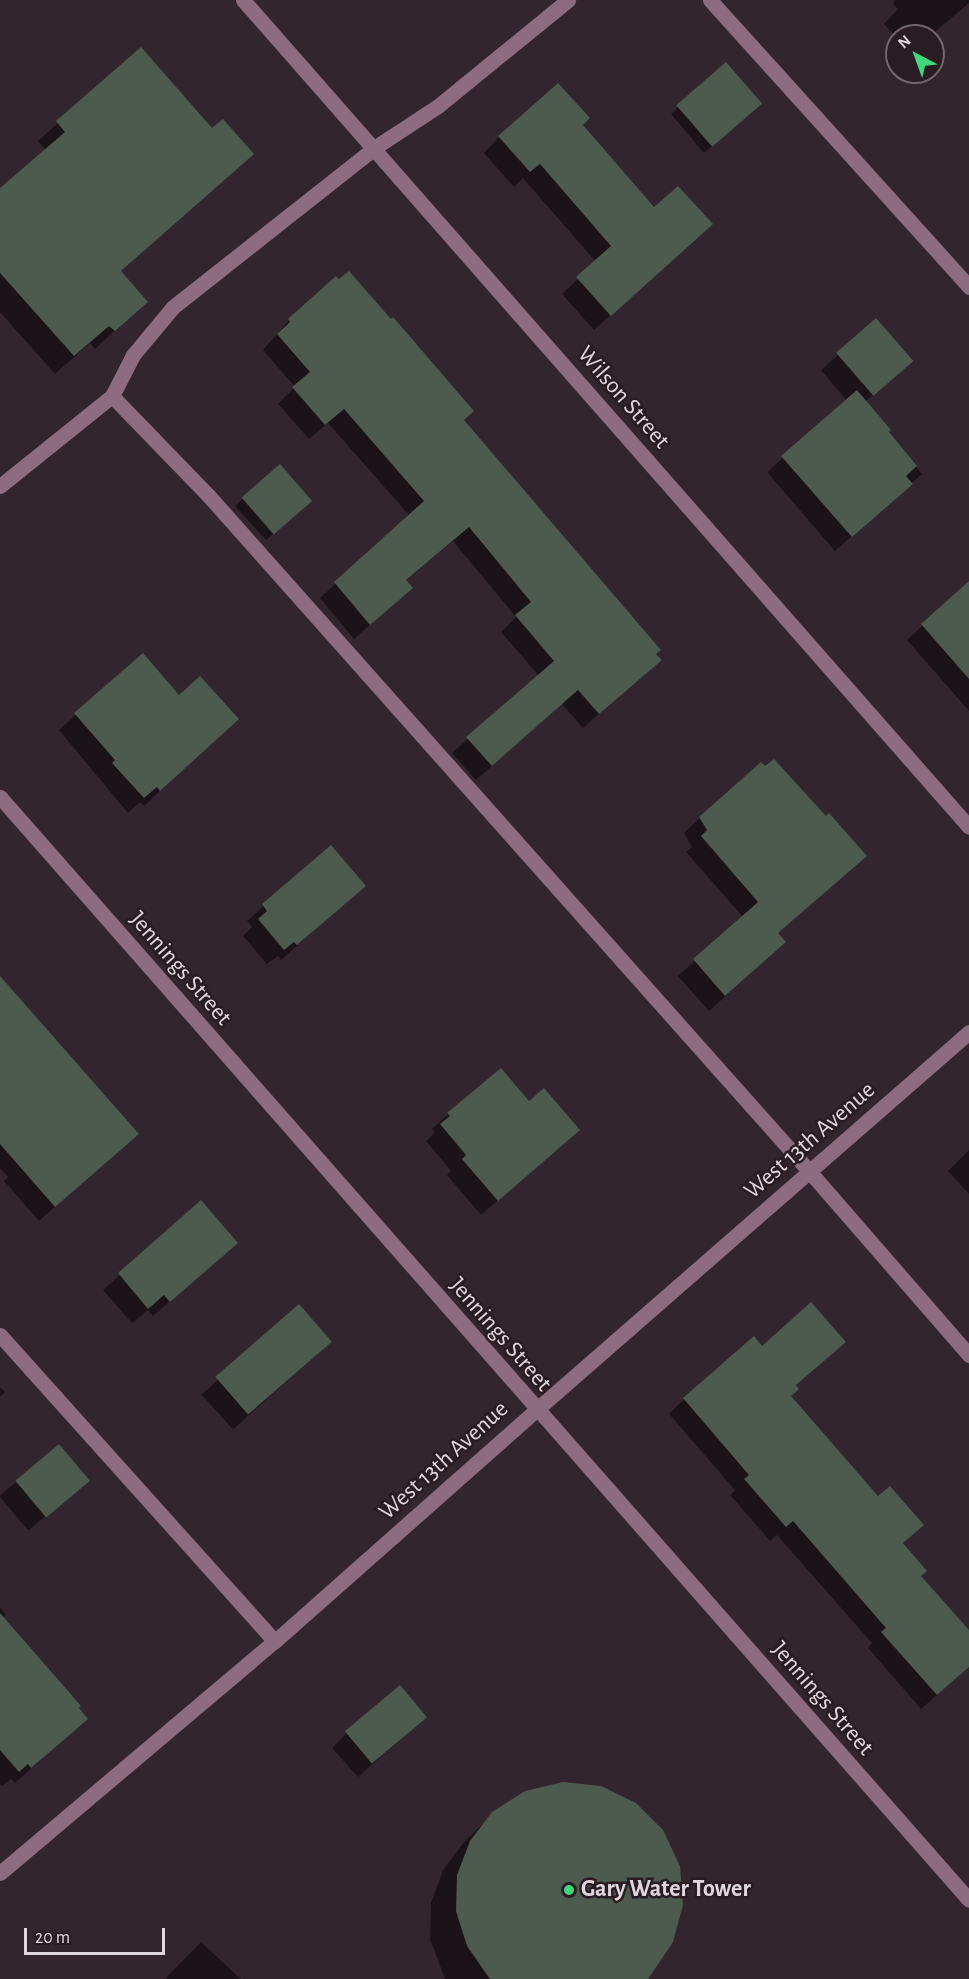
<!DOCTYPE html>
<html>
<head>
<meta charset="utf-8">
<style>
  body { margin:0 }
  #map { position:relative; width:969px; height:1979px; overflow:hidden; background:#33252d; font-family:"Alegreya Sans",sans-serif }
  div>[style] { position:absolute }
  .shadow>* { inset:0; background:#0007; transform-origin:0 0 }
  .building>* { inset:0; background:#4c5a4f; transform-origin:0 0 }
  .minor>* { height:15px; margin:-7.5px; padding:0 7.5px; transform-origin:7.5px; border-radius:7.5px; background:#8c6c7e }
  .dots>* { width:16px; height:16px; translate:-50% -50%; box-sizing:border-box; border:3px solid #291c23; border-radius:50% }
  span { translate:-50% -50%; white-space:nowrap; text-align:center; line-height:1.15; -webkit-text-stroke:5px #291c23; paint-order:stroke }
  .street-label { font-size:24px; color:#e0d7dc }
  .poi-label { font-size:24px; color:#e0d7dc; font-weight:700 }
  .left { translate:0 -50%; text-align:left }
  .north { position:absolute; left:885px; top:24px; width:60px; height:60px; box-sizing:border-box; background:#291c23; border:2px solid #72676d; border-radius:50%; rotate:319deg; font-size:16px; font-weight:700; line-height:24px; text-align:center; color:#e0d7dc }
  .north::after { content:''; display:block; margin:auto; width:21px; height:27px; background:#42d77b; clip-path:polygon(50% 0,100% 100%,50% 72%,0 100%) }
  .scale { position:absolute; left:24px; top:1928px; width:141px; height:27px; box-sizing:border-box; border:3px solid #e0d7dc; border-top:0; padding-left:8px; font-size:18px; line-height:21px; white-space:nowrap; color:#e0d7dc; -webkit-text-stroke:4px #291c23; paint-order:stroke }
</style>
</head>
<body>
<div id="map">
  <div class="shadow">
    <i style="clip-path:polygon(895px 0,969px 0,969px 3px,930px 36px,897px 36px,897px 39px,884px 24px,898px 9px,893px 4px)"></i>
    <i style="clip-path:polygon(141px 49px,212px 131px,252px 154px,120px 272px,146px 302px,95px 349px,90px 343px,55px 374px,0 312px,0 190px,46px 150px,38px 141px)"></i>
    <i style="clip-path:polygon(678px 107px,753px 111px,704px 153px,671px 114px)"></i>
    <i style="clip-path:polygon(581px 125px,654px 209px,695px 239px,594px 330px,562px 294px,596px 262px,523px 178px,514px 187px,484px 153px,499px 137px)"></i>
    <i style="clip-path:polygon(289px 320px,462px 421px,660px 660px,583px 728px,562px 704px,476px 780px,452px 753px,539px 676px,501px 632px,516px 617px,453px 541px,405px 581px,411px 588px,354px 639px,320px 598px,410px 516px,328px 423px,309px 439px,278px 404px,295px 387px,263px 350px)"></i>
    <i style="clip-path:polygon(876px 321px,911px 361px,865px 402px,922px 474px,835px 551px,767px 472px,847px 401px,821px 370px)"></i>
    <i style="clip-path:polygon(243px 499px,303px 508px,266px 540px,235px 506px)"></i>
    <i style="clip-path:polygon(969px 583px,969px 711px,907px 640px)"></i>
    <i style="clip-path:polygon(143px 655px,179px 697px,237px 719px,144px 806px,140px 802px,128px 813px,59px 730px)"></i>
    <i style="clip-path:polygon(700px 818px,865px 856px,777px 934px,769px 957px,709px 1011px,678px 976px,743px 917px,686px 852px,692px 847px,684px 833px)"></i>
    <i style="clip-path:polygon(331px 847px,364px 886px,281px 960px,278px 956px,267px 964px,243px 936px,252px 927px,247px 921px)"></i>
    <i style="clip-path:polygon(0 978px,137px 1134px,39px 1221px,4px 1181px,8px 1177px,0 1168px)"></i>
    <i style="clip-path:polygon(501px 1070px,528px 1104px,578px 1130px,481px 1215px,447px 1175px,451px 1171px,426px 1141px,435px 1132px,432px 1129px,448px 1114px)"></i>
    <i style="clip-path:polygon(969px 1150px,969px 1194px,948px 1171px)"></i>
    <i style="clip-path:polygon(201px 1203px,236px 1243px,153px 1316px,148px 1310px,132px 1323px,103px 1290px)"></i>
    <i style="left:299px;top:1307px;width:47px;height:131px;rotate:48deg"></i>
    <i style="clip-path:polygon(844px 1342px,795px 1386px,789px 1397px,878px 1499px,922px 1525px,902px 1544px,919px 1577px,969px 1632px,969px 1667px,921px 1709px,868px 1648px,872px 1643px,777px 1535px,770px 1541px,730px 1495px,735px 1490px,669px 1414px,684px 1399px,762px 1348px)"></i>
    <i style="clip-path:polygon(0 1387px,5px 1392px,0 1397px)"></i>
    <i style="left:59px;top:1446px;width:45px;height:78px;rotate:50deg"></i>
    <i style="clip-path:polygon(0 1608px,6px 1614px,2px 1618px,86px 1719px,15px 1783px,11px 1779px,2px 1786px,0 1784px)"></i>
    <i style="clip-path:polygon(409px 1732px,358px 1777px,332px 1748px,347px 1733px)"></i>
    <i style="clip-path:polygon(493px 1814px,645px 1979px,445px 1979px,430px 1939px,431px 1903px,443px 1870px,465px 1841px)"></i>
    <i style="clip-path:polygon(201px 1942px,241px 1979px,165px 1979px)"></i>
  </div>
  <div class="building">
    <i style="clip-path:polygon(141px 47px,212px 128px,223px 119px,254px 154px,121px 271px,148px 302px,115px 331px,109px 326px,74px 356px,0 273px,0 188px,65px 132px,56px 121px)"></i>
    <i style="left:726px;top:62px;width:55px;height:66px;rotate:49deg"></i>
    <i style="clip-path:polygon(558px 83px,590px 118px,583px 125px,654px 207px,678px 186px,713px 224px,611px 316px,576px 277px,611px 246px,540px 164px,530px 172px,498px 136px)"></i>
    <i style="clip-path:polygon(349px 271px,391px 319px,393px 317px,474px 411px,464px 420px,661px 650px,656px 654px,662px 660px,599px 714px,578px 690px,492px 766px,466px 737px,554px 661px,515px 615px,531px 602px,469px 527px,406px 580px,413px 588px,370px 625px,334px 582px,424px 501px,344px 409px,325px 425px,292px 387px,310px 372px,277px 334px,290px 322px,288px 319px,336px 276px,339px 279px)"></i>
    <i style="left:876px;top:318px;width:57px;height:53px;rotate:49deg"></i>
    <i style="clip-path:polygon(857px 390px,891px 430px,889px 432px,917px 466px,906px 476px,913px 484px,852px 537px,781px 456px)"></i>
    <i style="left:280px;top:464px;width:49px;height:51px;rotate:49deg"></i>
    <i style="clip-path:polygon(969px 581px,969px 679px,921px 624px)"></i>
    <i style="clip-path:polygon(143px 653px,179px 695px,200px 676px,239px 719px,160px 791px,157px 787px,144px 798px,112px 763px,115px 760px,74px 713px)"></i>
    <i style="clip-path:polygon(774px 759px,826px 816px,829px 813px,867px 856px,778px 933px,786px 942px,725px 996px,693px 959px,758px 902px,701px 836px,707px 830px,699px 817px,761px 762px,765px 766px)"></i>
    <i style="clip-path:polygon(331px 845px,366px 886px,297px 945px,294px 942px,284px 950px,258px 919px,267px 911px,262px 904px)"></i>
    <i style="clip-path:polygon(0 976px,139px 1134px,55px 1207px,0 1144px)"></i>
    <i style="clip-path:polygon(501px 1068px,529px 1101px,544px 1088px,580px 1130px,498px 1201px,462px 1159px,466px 1155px,440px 1124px,450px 1116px,447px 1113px)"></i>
    <i style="clip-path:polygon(201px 1200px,238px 1243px,170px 1302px,164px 1295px,148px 1309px,118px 1273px)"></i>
    <i style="clip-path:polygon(811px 1302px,846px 1342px,796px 1385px,799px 1389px,791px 1396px,878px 1496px,890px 1486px,924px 1525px,903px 1543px,927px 1571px,921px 1576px,969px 1630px,969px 1667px,937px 1695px,881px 1632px,886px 1628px,793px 1521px,786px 1527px,744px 1479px,749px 1475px,683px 1398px,754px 1336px,762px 1346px)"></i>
    <i style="left:299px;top:1304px;width:50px;height:111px;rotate:49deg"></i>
    <i style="left:59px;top:1444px;width:48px;height:57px;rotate:50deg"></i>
    <i style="clip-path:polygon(0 1613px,81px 1706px,79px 1708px,88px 1719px,31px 1768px,28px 1764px,19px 1772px,0 1750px)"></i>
    <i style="left:400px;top:1685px;width:42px;height:72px;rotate:50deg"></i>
    <i style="clip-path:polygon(563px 1782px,601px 1786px,636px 1803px,663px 1830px,680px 1866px,683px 1905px,673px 1942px,648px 1979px,490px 1979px,467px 1946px,456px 1911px,457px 1875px,470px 1841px,492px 1812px,525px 1791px)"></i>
  </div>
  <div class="minor">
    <i style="left:243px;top:0;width:1100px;rotate:48.72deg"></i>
    <i style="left:710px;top:0;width:387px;rotate:47.9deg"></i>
    <i style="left:112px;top:396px;width:138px;rotate:45.9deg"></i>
    <i style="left:208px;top:495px;width:905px;rotate:48.36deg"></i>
    <i style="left:809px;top:1171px;width:244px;rotate:49deg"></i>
    <i style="left:0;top:486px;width:144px;rotate:-38.8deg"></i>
    <i style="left:112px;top:396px;width:46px;rotate:-62.9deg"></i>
    <i style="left:133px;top:355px;width:62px;rotate:-50.2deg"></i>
    <i style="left:173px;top:307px;width:256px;rotate:-38.3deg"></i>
    <i style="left:374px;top:148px;width:77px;rotate:-33.3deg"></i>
    <i style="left:438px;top:106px;width:168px;rotate:-39.2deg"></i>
    <i style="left:0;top:797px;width:1468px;rotate:48.7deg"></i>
    <i style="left:0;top:1335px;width:411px;rotate:48.1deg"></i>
    <i style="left:0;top:1873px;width:360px;rotate:-40.2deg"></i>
    <i style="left:275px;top:1641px;width:349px;rotate:-41.5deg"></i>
    <i style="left:536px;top:1410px;width:575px;rotate:-41.12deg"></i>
  </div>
  <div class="dots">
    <i style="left:569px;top:1890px;background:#42d77b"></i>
  </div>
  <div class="street-label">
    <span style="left:623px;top:398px;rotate:49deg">Wilson Street</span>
    <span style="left:180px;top:969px;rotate:49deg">Jennings Street</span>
    <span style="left:810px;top:1141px;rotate:-41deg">West 13th Avenue</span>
    <span style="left:500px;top:1335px;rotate:49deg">Jennings Street</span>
    <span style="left:444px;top:1461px;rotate:-42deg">West 13th Avenue</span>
    <span style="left:822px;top:1699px;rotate:49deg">Jennings Street</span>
  </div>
  <div class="poi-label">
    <span class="left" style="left:581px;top:1890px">Gary Water Tower</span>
  </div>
  <div class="north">N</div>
  <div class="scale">20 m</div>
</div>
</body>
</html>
